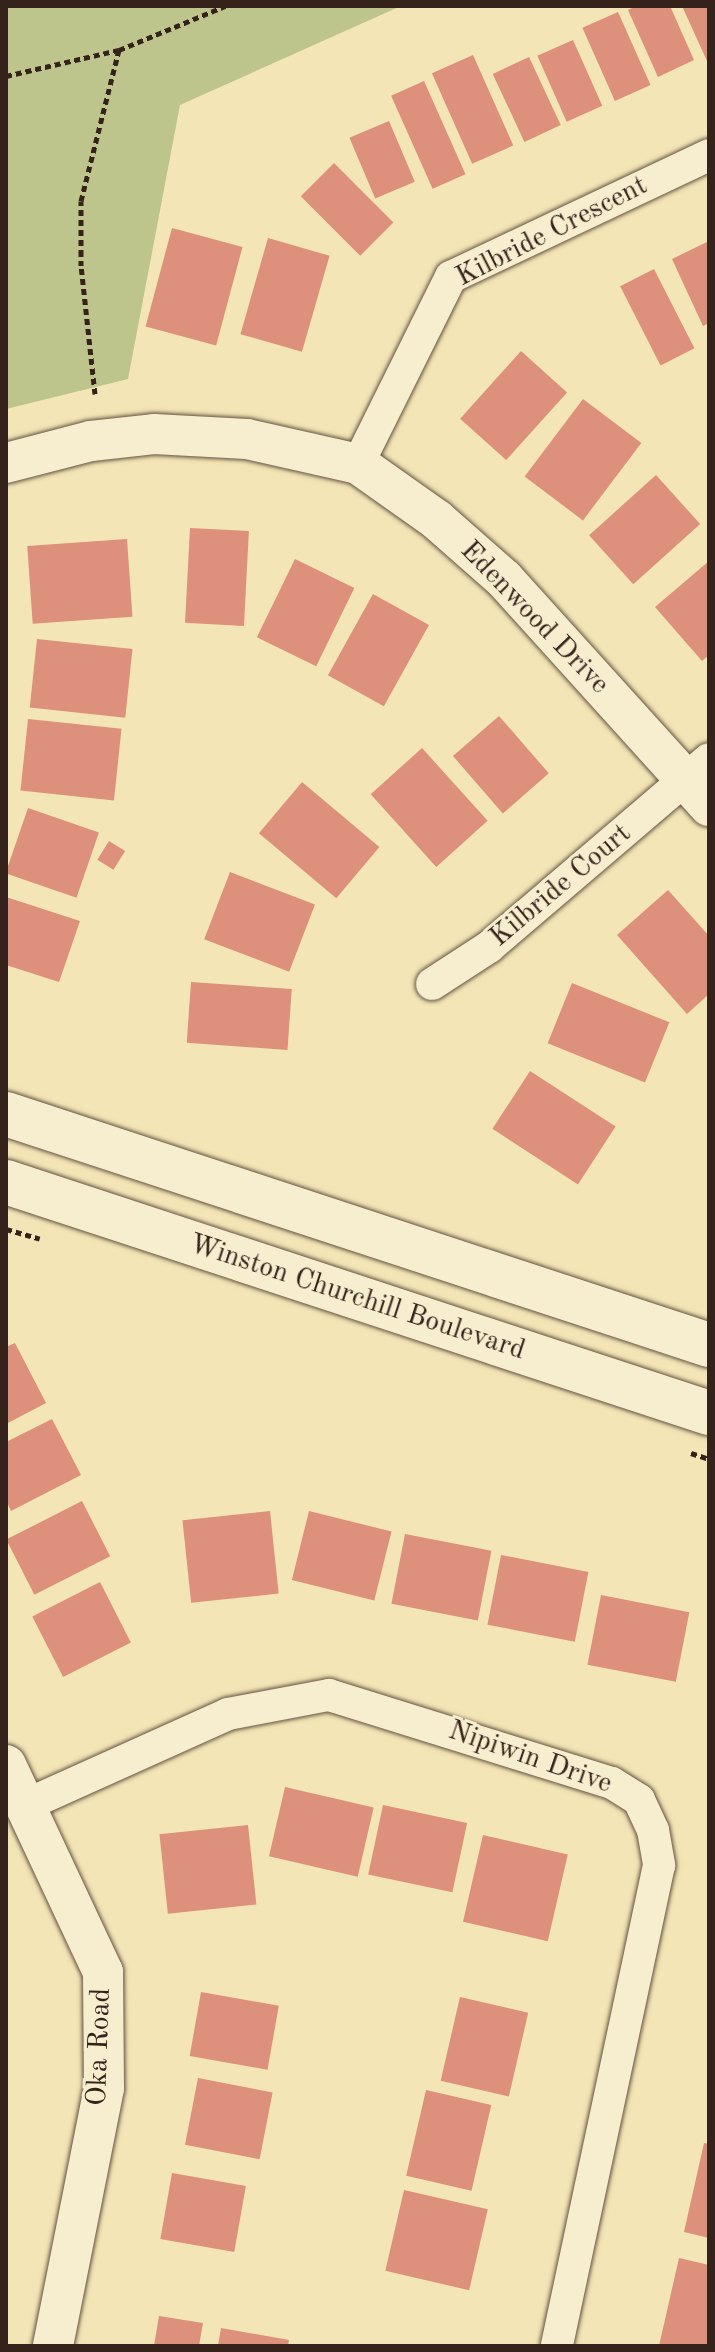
<!DOCTYPE html>
<html>
<head>
<meta charset="utf-8">
<style>
  body { margin:0 }
  #map { position:relative; width:715px; height:2352px; overflow:hidden; background:#f3e5b5; font-family:"Old Standard TT",serif }
  div>[style] { position:absolute }
  .green>* { inset:0; background:#bdc48c }
  .building>* { inset:0; background:#dd907b; transform-origin:0 0 }
  .path>* { height:5px; margin-top:-2.5px; transform-origin:0; background:repeating-linear-gradient(90deg,#34221b 0 6px,transparent 0 10px) }
  .roads { filter:drop-shadow(0 0 2px #645342) drop-shadow(0 0 2px #645342) }
  .minor>* { height:32px; margin:-16px; padding:0 16px; transform-origin:16px; border-radius:16px; background:#f7eecf }
  .tertiary>* { height:40px; margin:-20px; padding:0 20px; transform-origin:20px; border-radius:20px; background:#f7eecf }
  .secondary>* { height:44px; margin:-22px; padding:0 22px; transform-origin:22px; border-radius:22px; background:#f7eecf }
  span { translate:-50% -50%; white-space:nowrap; text-align:center; line-height:1.15; -webkit-text-stroke:6px #f7eecf; paint-order:stroke }
  .street-label { font-size:28px; color:#34221b }
  .frame { position:absolute; inset:0; border:8px solid #34221b; pointer-events:none }
</style>
</head>
<body>
<div id="map">
  <div class="green">
    <i style="clip-path:polygon(6px 6px,401px 6px,180px 105px,128px 379px,6px 409px)"></i>
  </div>
  <div class="building">
    <i style="clip-path:polygon(636px 6px,670px 6px,694px 60px,658px 77px,628px 10px)"></i>
    <i style="clip-path:polygon(682px 6px,709px 6px,709px 60px,707px 61px)"></i>
    <i style="left:618px;top:12px;width:80px;height:39px;rotate:66deg"></i>
    <i style="left:573px;top:40px;width:72px;height:39px;rotate:66deg"></i>
    <i style="left:473px;top:55px;width:99px;height:45px;rotate:66deg"></i>
    <i style="left:529px;top:57px;width:75px;height:40px;rotate:65deg"></i>
    <i style="left:424px;top:81px;width:102px;height:36px;rotate:66deg"></i>
    <i style="left:389px;top:121px;width:66px;height:43px;rotate:67deg"></i>
    <i style="left:334px;top:163px;width:84px;height:47px;rotate:45deg"></i>
    <i style="left:172px;top:228px;width:73px;height:102px;rotate:15deg"></i>
    <i style="left:268px;top:238px;width:64px;height:100px;rotate:16deg"></i>
    <i style="clip-path:polygon(709px 241px,709px 323px,703px 326px,672px 259px)"></i>
    <i style="left:654px;top:269px;width:89px;height:38px;rotate:63deg"></i>
    <i style="left:521px;top:351px;width:62px;height:91px;rotate:42deg"></i>
    <i style="left:583px;top:399px;width:73px;height:97px;rotate:37deg"></i>
    <i style="left:656px;top:475px;width:66px;height:90px;rotate:48deg"></i>
    <i style="left:190px;top:528px;width:59px;height:95px;rotate:3deg"></i>
    <i style="left:127px;top:539px;width:78px;height:100px;rotate:86deg"></i>
    <i style="left:295px;top:559px;width:66px;height:87px;rotate:26deg"></i>
    <i style="clip-path:polygon(709px 561px,709px 655px,702px 661px,655px 607px)"></i>
    <i style="left:373px;top:594px;width:64px;height:93px;rotate:29deg"></i>
    <i style="left:37px;top:639px;width:96px;height:69px;rotate:6deg"></i>
    <i style="left:499px;top:716px;width:76px;height:61px;rotate:49deg"></i>
    <i style="left:28px;top:719px;width:94px;height:72px;rotate:6deg"></i>
    <i style="left:422px;top:748px;width:98px;height:69px;rotate:48deg"></i>
    <i style="left:302px;top:782px;width:101px;height:67px;rotate:40deg"></i>
    <i style="left:28px;top:808px;width:75px;height:69px;rotate:19deg"></i>
    <i style="left:109px;top:841px;width:19px;height:22px;rotate:32deg"></i>
    <i style="left:230px;top:872px;width:91px;height:72px;rotate:21deg"></i>
    <i style="clip-path:polygon(668px 890px,709px 936px,709px 994px,687px 1014px,617px 935px)"></i>
    <i style="clip-path:polygon(6px 897px,80px 921px,59px 982px,6px 965px)"></i>
    <i style="left:191px;top:982px;width:101px;height:61px;rotate:4deg"></i>
    <i style="left:572px;top:983px;width:105px;height:65px;rotate:22deg"></i>
    <i style="left:530px;top:1071px;width:102px;height:69px;rotate:33deg"></i>
    <i style="clip-path:polygon(15px 1343px,46px 1403px,6px 1424px,6px 1347px)"></i>
    <i style="clip-path:polygon(52px 1419px,81px 1475px,11px 1511px,6px 1500px,6px 1442px)"></i>
    <i style="left:82px;top:1501px;width:62px;height:85px;rotate:63deg"></i>
    <i style="left:270px;top:1511px;width:83px;height:88px;rotate:84deg"></i>
    <i style="left:309px;top:1511px;width:85px;height:71px;rotate:14deg"></i>
    <i style="left:405px;top:1534px;width:88px;height:71px;rotate:11deg"></i>
    <i style="left:501px;top:1555px;width:89px;height:71px;rotate:11deg"></i>
    <i style="left:100px;top:1582px;width:68px;height:76px;rotate:63deg"></i>
    <i style="left:601px;top:1595px;width:90px;height:71px;rotate:11deg"></i>
    <i style="left:285px;top:1787px;width:91px;height:71px;rotate:13deg"></i>
    <i style="left:383px;top:1805px;width:86px;height:71px;rotate:12deg"></i>
    <i style="left:248px;top:1825px;width:80px;height:89px;rotate:84deg"></i>
    <i style="left:483px;top:1835px;width:87px;height:89px;rotate:13deg"></i>
    <i style="left:201px;top:1992px;width:79px;height:65px;rotate:10deg"></i>
    <i style="left:460px;top:1997px;width:70px;height:86px;rotate:13deg"></i>
    <i style="left:198px;top:2078px;width:76px;height:68px;rotate:11deg"></i>
    <i style="left:426px;top:2090px;width:67px;height:88px;rotate:13deg"></i>
    <i style="clip-path:polygon(704px 2143px,709px 2144px,709px 2238px,684px 2232px)"></i>
    <i style="left:172px;top:2173px;width:75px;height:67px;rotate:10deg"></i>
    <i style="left:404px;top:2190px;width:86px;height:83px;rotate:13deg"></i>
    <i style="clip-path:polygon(679px 2258px,709px 2265px,709px 2346px,659px 2346px)"></i>
    <i style="clip-path:polygon(159px 2316px,203px 2323px,199px 2346px,154px 2346px)"></i>
    <i style="clip-path:polygon(221px 2328px,289px 2340px,288px 2346px,218px 2346px)"></i>
  </div>
  <div class="path">
    <i style="left:6px;top:76px;width:116px;rotate:-13deg"></i>
    <i style="left:119px;top:50px;width:115px;rotate:-22.5deg"></i>
    <i style="left:95px;top:394px;width:129px;rotate:-96.2deg"></i>
    <i style="left:81px;top:266px;width:65px;rotate:-90deg"></i>
    <i style="left:81px;top:201px;width:156px;rotate:-75.9deg"></i>
    <i style="left:6px;top:1229px;width:35px;rotate:16deg"></i>
    <i style="left:691px;top:1453px;width:19px;rotate:18deg"></i>
  </div>
  <div class="roads">
    <div class="minor">
      <i style="left:358px;top:464px;width:209px;rotate:-63.6deg"></i>
      <i style="left:451px;top:277px;width:285px;rotate:-25.3deg"></i>
      <i style="left:432px;top:984px;width:68px;rotate:-33deg"></i>
      <i style="left:489px;top:947px;width:289px;rotate:-40.5deg"></i>
      <i style="left:28px;top:1804px;width:219px;rotate:-24.2deg"></i>
      <i style="left:228px;top:1714px;width:103px;rotate:-10.7deg"></i>
      <i style="left:329px;top:1695px;width:296px;rotate:17.3deg"></i>
      <i style="left:612px;top:1783px;width:32px;rotate:32deg"></i>
      <i style="left:639px;top:1800px;width:33px;rotate:65deg"></i>
      <i style="left:653px;top:1830px;width:36px;rotate:80deg"></i>
      <i style="left:659px;top:1865px;width:492px;rotate:102deg"></i>
    </div>
    <div class="tertiary">
      <i style="left:6px;top:463px;width:88px;rotate:-14.5deg"></i>
      <i style="left:91px;top:441px;width:63px;rotate:-6.3deg"></i>
      <i style="left:154px;top:434px;width:93px;rotate:3.1deg"></i>
      <i style="left:247px;top:439px;width:114px;rotate:12.7deg"></i>
      <i style="left:358px;top:464px;width:97px;rotate:35.3deg"></i>
      <i style="left:437px;top:520px;width:89px;rotate:41.4deg"></i>
      <i style="left:504px;top:579px;width:306px;rotate:47.9deg"></i>
      <i style="left:6px;top:1765px;width:229px;rotate:64.9deg"></i>
      <i style="left:103px;top:1972px;width:116px;rotate:89.5deg"></i>
      <i style="left:104px;top:2088px;width:263px;rotate:101.2deg"></i>
    </div>
    <div class="secondary">
      <i style="left:6px;top:1114px;width:740px;rotate:18.19deg"></i>
      <i style="left:6px;top:1182px;width:740px;rotate:18.19deg"></i>
    </div>
  </div>
  <div class="street-label">
    <span style="left:552px;top:232px;rotate:-27deg">Kilbride Crescent</span>
    <span style="left:534px;top:618px;rotate:46deg">Edenwood Drive</span>
    <span style="left:561px;top:886px;rotate:-40deg">Kilbride Court</span>
    <span style="left:357px;top:1298px;rotate:18deg">Winston Churchill Boulevard</span>
    <span style="left:530px;top:1758px;rotate:19deg">Nipiwin Drive</span>
    <span style="left:100px;top:2047px;rotate:-88deg">Oka Road</span>
  </div>
  <div class="frame"></div>
</div>
</body>
</html>
